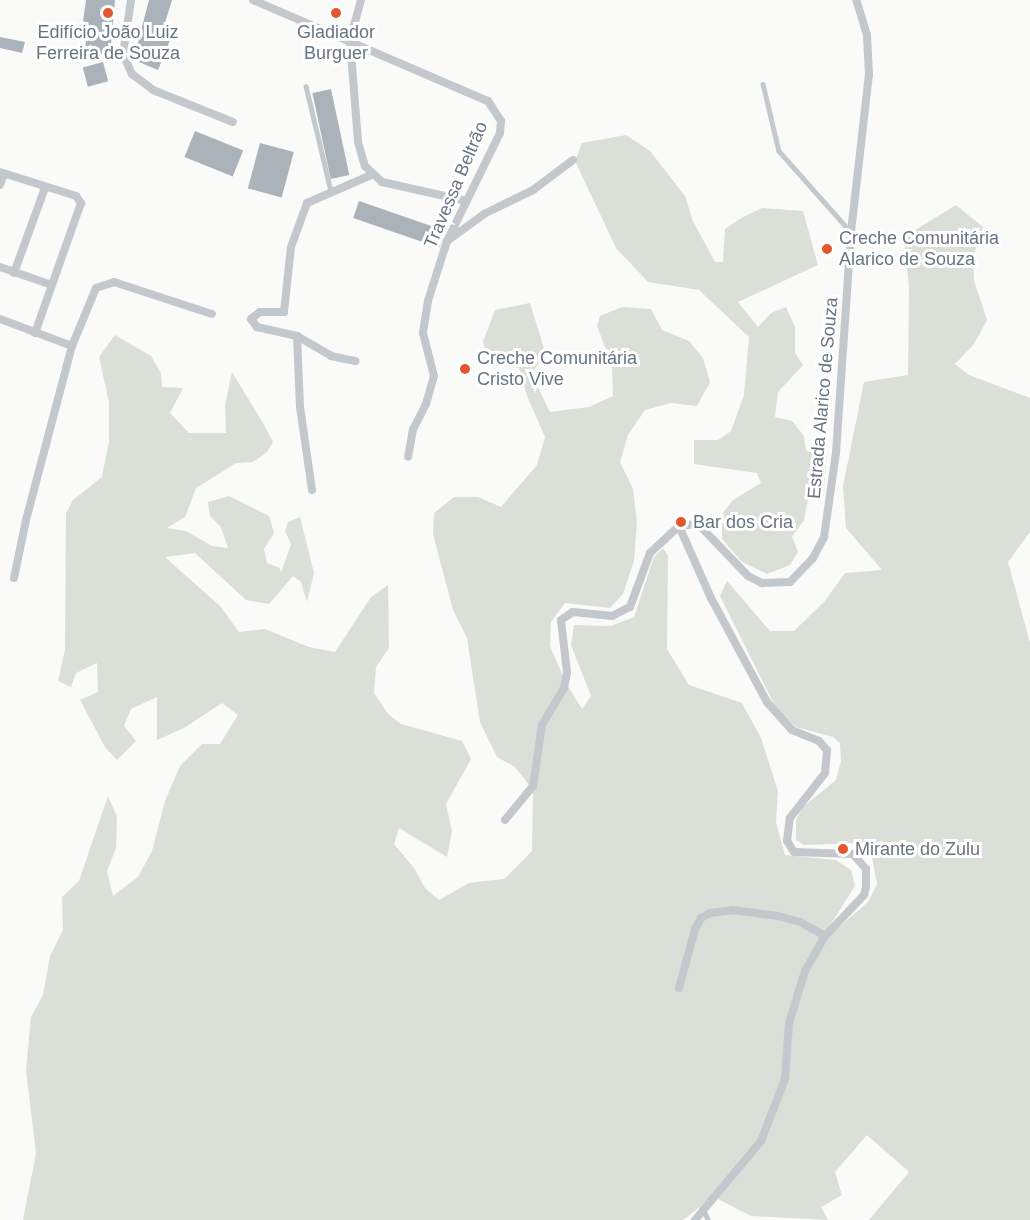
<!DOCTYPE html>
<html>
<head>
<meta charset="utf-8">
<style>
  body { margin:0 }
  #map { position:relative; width:1030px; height:1220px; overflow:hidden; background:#fafaf8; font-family:Arial,sans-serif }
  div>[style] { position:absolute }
  .green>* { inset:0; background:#dadfd7 }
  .building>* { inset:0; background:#aab3b9; transform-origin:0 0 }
  .service>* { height:4.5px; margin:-2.25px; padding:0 2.25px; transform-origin:2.25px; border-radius:2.25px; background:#c3c8cc }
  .minor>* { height:8px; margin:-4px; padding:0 4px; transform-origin:4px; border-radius:4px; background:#c3c8cc }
  .dots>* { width:16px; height:16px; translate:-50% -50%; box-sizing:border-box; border:3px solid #fff; border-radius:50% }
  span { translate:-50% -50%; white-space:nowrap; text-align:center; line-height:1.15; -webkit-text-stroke:6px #fff; paint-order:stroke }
  .poi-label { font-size:18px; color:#657683 }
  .left { translate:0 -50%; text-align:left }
  .street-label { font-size:18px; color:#657683 }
</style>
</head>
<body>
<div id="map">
  <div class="green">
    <i style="clip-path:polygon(626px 135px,650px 151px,685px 196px,693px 221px,715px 262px,723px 262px,725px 229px,743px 217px,762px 208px,803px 211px,818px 265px,738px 302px,758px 327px,771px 313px,786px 307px,795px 327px,795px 353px,803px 365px,778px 392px,775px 417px,792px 421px,804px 436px,806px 451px,827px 455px,823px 498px,808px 499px,804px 520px,792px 537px,798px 552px,790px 565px,767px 574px,742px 562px,722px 539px,722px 514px,733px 500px,761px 483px,757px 473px,694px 464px,694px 440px,718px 440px,731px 431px,744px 395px,749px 337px,699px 290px,648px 282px,616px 248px,575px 161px,582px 143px)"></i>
    <i style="clip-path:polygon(956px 205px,983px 227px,973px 257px,974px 281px,987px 320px,974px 344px,955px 364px,969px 375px,1030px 398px,1030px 532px,1008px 562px,1030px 643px,1030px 1220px,869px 1220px,909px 1172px,867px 1135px,835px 1172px,842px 1195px,821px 1207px,828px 1220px,751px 1216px,718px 1199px,763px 1142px,787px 1080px,790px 1023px,807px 972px,826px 938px,868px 902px,877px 884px,872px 856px,858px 843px,804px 845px,796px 840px,796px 820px,803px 807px,836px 780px,841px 761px,840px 743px,833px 737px,796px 727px,777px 710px,720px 596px,727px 581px,770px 631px,794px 631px,824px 602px,845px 573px,882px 570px,846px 528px,843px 486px,864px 382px,908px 375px,909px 288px,904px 237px)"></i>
    <i style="clip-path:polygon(530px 303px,546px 355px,531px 373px,550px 412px,589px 407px,613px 396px,612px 365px,597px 326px,600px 316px,622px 307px,651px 309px,662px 330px,689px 341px,703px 358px,710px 382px,697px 406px,671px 403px,645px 410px,628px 435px,620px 462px,633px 489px,637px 522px,634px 561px,623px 594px,610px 608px,565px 603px,551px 622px,550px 646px,565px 681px,582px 709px,591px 696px,571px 645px,574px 625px,611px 626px,634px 617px,654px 557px,663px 548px,668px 555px,667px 649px,689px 685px,742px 703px,761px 738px,778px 791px,776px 823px,785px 855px,836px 860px,851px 870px,855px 886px,824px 935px,786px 1021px,783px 1078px,759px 1141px,714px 1196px,683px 1220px,23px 1220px,36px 1153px,26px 1070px,31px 1017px,43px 995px,50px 956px,63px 930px,62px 897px,79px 881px,108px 796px,117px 817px,116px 848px,107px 871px,113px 896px,138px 877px,152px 851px,165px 801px,180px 766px,202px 744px,220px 744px,238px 715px,222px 703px,184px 728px,157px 740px,157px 697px,131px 709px,124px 726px,136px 741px,117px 760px,105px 747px,80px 700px,98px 692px,97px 663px,76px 673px,71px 687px,58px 681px,65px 650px,66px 513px,73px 500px,102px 477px,109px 441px,109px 402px,99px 357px,115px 335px,151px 356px,161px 373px,162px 387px,183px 388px,170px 413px,189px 433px,226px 433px,225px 405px,232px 372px,263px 423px,273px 442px,267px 452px,253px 462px,236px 463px,196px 488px,185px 517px,167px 528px,186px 531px,212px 546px,228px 548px,221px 527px,210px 516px,208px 502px,229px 496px,269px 516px,274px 533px,264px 549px,267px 563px,280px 568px,281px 573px,291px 544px,285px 531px,288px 522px,300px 517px,314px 573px,307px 602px,301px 582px,293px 576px,269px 604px,246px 600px,195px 553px,165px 557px,221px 607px,239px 632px,265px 629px,309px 647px,335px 652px,371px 597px,388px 585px,389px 648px,376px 667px,374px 693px,388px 714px,401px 724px,462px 741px,471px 759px,446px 804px,452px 831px,447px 857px,399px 828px,394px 844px,414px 868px,425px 888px,439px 900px,469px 883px,504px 879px,532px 851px,533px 790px,515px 767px,497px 757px,480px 722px,467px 638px,453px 610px,433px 534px,434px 513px,454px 497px,478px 497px,501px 507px,537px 465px,545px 437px,527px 396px,519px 368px,488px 361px,483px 342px,495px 310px)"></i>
  </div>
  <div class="building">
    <i style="clip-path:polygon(86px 0,115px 0,110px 56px,84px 53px,89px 24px,83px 21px)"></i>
    <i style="clip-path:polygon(149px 0,172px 0,164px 26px,174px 30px,158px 70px,139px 62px,135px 54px)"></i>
    <i style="clip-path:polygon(0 37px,25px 42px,22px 53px,0 48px)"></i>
    <i style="left:103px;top:62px;width:20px;height:21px;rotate:75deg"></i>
    <i style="left:331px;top:89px;width:88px;height:19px;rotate:78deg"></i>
    <i style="left:195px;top:131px;width:52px;height:28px;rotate:22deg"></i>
    <i style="left:260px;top:143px;width:35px;height:47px;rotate:15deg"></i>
    <i style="left:359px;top:201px;width:91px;height:18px;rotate:19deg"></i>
  </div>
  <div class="service">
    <i style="left:763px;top:84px;width:69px;rotate:76.6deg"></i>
    <i style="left:779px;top:151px;width:108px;rotate:48.4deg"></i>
    <i style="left:306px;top:86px;width:108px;rotate:76.6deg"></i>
    <i style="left:703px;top:1208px;width:13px;rotate:67deg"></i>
  </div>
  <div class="minor">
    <i style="left:131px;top:0;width:55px;rotate:98.4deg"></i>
    <i style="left:123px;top:54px;width:22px;rotate:66deg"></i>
    <i style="left:132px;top:74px;width:26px;rotate:37deg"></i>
    <i style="left:153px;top:90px;width:86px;rotate:21.8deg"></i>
    <i style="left:253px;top:0;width:256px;rotate:23.3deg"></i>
    <i style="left:488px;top:101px;width:24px;rotate:57deg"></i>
    <i style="left:501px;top:121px;width:12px;rotate:95deg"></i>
    <i style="left:500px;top:133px;width:120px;rotate:116.1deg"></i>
    <i style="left:447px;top:241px;width:63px;rotate:107.6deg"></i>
    <i style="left:428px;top:301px;width:32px;rotate:99deg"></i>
    <i style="left:423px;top:333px;width:44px;rotate:75.7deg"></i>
    <i style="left:434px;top:376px;width:29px;rotate:106deg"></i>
    <i style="left:426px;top:404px;width:28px;rotate:117deg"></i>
    <i style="left:413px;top:429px;width:28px;rotate:100deg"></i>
    <i style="left:361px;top:0;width:41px;rotate:105.4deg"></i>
    <i style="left:350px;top:40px;width:102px;rotate:85.5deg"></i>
    <i style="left:358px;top:142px;width:25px;rotate:74deg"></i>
    <i style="left:365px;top:166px;width:23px;rotate:43deg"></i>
    <i style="left:382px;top:182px;width:87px;rotate:12.6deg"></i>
    <i style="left:0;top:172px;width:80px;rotate:17.5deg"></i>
    <i style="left:76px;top:196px;width:9px;rotate:54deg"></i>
    <i style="left:81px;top:203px;width:138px;rotate:109.5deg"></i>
    <i style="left:0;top:185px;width:12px;rotate:-70deg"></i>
    <i style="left:447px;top:241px;width:46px;rotate:-36.1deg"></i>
    <i style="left:484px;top:214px;width:55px;rotate:-26.1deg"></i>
    <i style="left:533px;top:190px;width:50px;rotate:-36.9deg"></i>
    <i style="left:0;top:267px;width:55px;rotate:19.1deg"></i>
    <i style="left:14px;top:273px;width:90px;rotate:-70deg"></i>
    <i style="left:0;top:319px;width:77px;rotate:20.6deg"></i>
    <i style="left:297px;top:336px;width:39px;rotate:30deg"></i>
    <i style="left:331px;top:356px;width:25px;rotate:12deg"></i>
    <i style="left:312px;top:490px;width:84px;rotate:-98.2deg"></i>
    <i style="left:300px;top:407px;width:71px;rotate:-92.4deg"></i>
    <i style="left:297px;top:336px;width:41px;rotate:-167.3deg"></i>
    <i style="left:257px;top:327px;width:10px;rotate:-127deg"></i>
    <i style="left:251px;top:319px;width:11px;rotate:-38deg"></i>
    <i style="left:260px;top:312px;width:24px"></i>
    <i style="left:284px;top:312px;width:65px;rotate:-83.9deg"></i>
    <i style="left:291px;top:247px;width:47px;rotate:-70deg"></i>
    <i style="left:307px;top:203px;width:70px;rotate:-23.6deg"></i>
    <i style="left:14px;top:578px;width:59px;rotate:-78.3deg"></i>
    <i style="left:26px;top:520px;width:180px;rotate:-75.2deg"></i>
    <i style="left:72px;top:346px;width:63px;rotate:-67.5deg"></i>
    <i style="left:96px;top:288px;width:19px;rotate:-18deg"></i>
    <i style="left:114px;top:282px;width:103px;rotate:18.1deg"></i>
    <i style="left:505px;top:820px;width:44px;rotate:-50.5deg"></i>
    <i style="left:533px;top:786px;width:62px;rotate:-81.6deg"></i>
    <i style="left:542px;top:725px;width:43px;rotate:-59.3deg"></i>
    <i style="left:564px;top:688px;width:16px;rotate:-79deg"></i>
    <i style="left:567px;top:672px;width:52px;rotate:-96.6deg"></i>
    <i style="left:561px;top:620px;width:14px;rotate:-34deg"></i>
    <i style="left:573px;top:612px;width:39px;rotate:6deg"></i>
    <i style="left:612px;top:616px;width:20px;rotate:-27deg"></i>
    <i style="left:630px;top:607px;width:58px;rotate:-69.7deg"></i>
    <i style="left:650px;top:553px;width:40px;rotate:-43deg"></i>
    <i style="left:679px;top:988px;width:61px;rotate:-74.8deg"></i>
    <i style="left:695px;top:929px;width:13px;rotate:-61deg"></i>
    <i style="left:701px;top:918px;width:10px;rotate:-29deg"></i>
    <i style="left:710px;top:913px;width:23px;rotate:-7deg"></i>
    <i style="left:733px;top:910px;width:45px;rotate:7.6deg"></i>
    <i style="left:778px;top:916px;width:23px;rotate:15deg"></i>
    <i style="left:800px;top:922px;width:29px;rotate:29deg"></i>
    <i style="left:695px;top:1220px;width:103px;rotate:-50.1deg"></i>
    <i style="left:761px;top:1141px;width:66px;rotate:-68.8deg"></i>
    <i style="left:785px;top:1079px;width:56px;rotate:-85.9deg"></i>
    <i style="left:789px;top:1023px;width:54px;rotate:-72.9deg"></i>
    <i style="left:805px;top:971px;width:40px;rotate:-60.3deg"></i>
    <i style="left:825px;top:936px;width:57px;rotate:-46.4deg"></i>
    <i style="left:864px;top:895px;width:8px;rotate:-76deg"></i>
    <i style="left:866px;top:887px;width:18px;rotate:-90deg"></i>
    <i style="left:866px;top:869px;width:20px;rotate:-131deg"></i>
    <i style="left:853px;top:854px;width:59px;rotate:-178.1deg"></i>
    <i style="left:794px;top:852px;width:13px;rotate:-122deg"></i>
    <i style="left:787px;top:841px;width:23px;rotate:-83deg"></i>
    <i style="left:790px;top:818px;width:57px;rotate:-52.1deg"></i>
    <i style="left:825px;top:773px;width:23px;rotate:-85deg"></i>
    <i style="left:827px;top:750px;width:12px;rotate:-132deg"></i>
    <i style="left:819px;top:741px;width:29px;rotate:-158deg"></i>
    <i style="left:792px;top:730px;width:38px;rotate:-132deg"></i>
    <i style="left:767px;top:702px;width:118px;rotate:-118.3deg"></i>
    <i style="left:711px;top:598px;width:79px;rotate:-114deg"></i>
    <i style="left:679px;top:526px;width:16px;rotate:-7deg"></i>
    <i style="left:695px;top:524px;width:8px;rotate:30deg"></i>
    <i style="left:702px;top:528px;width:66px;rotate:46.2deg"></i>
    <i style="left:748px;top:576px;width:16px;rotate:27deg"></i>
    <i style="left:762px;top:583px;width:28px;rotate:-2deg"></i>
    <i style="left:790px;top:582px;width:33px;rotate:-46deg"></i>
    <i style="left:813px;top:558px;width:24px;rotate:-62deg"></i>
    <i style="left:824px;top:537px;width:85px;rotate:-81.9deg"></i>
    <i style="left:836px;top:453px;width:222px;rotate:-86.1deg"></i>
    <i style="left:851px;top:232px;width:158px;rotate:-83.5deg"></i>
    <i style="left:869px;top:75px;width:40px;rotate:-92.9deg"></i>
    <i style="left:867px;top:35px;width:37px;rotate:-107deg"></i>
  </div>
  <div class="dots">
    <i style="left:108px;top:13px;background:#e4572e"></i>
    <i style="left:336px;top:13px;background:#e4572e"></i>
    <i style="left:827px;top:249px;background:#e4572e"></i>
    <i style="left:465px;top:369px;background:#e4572e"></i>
    <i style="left:681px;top:522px;background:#e4572e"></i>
    <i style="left:843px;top:849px;background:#e4572e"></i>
  </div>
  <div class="poi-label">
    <span style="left:108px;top:43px">Edifício João Luiz<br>Ferreira de Souza</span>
    <span style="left:336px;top:43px">Gladiador<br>Burguer</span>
    <span class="left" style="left:839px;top:249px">Creche Comunitária<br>Alarico de Souza</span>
    <span class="left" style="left:477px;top:369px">Creche Comunitária<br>Cristo Vive</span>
    <span class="left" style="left:693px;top:522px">Bar dos Cria</span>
    <span class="left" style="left:855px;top:849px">Mirante do Zulu</span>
  </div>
  <div class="street-label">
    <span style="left:456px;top:185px;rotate:-67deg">Travessa Beltrão</span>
    <span style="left:823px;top:398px;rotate:-85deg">Estrada Alarico de Souza</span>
  </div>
</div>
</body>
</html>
